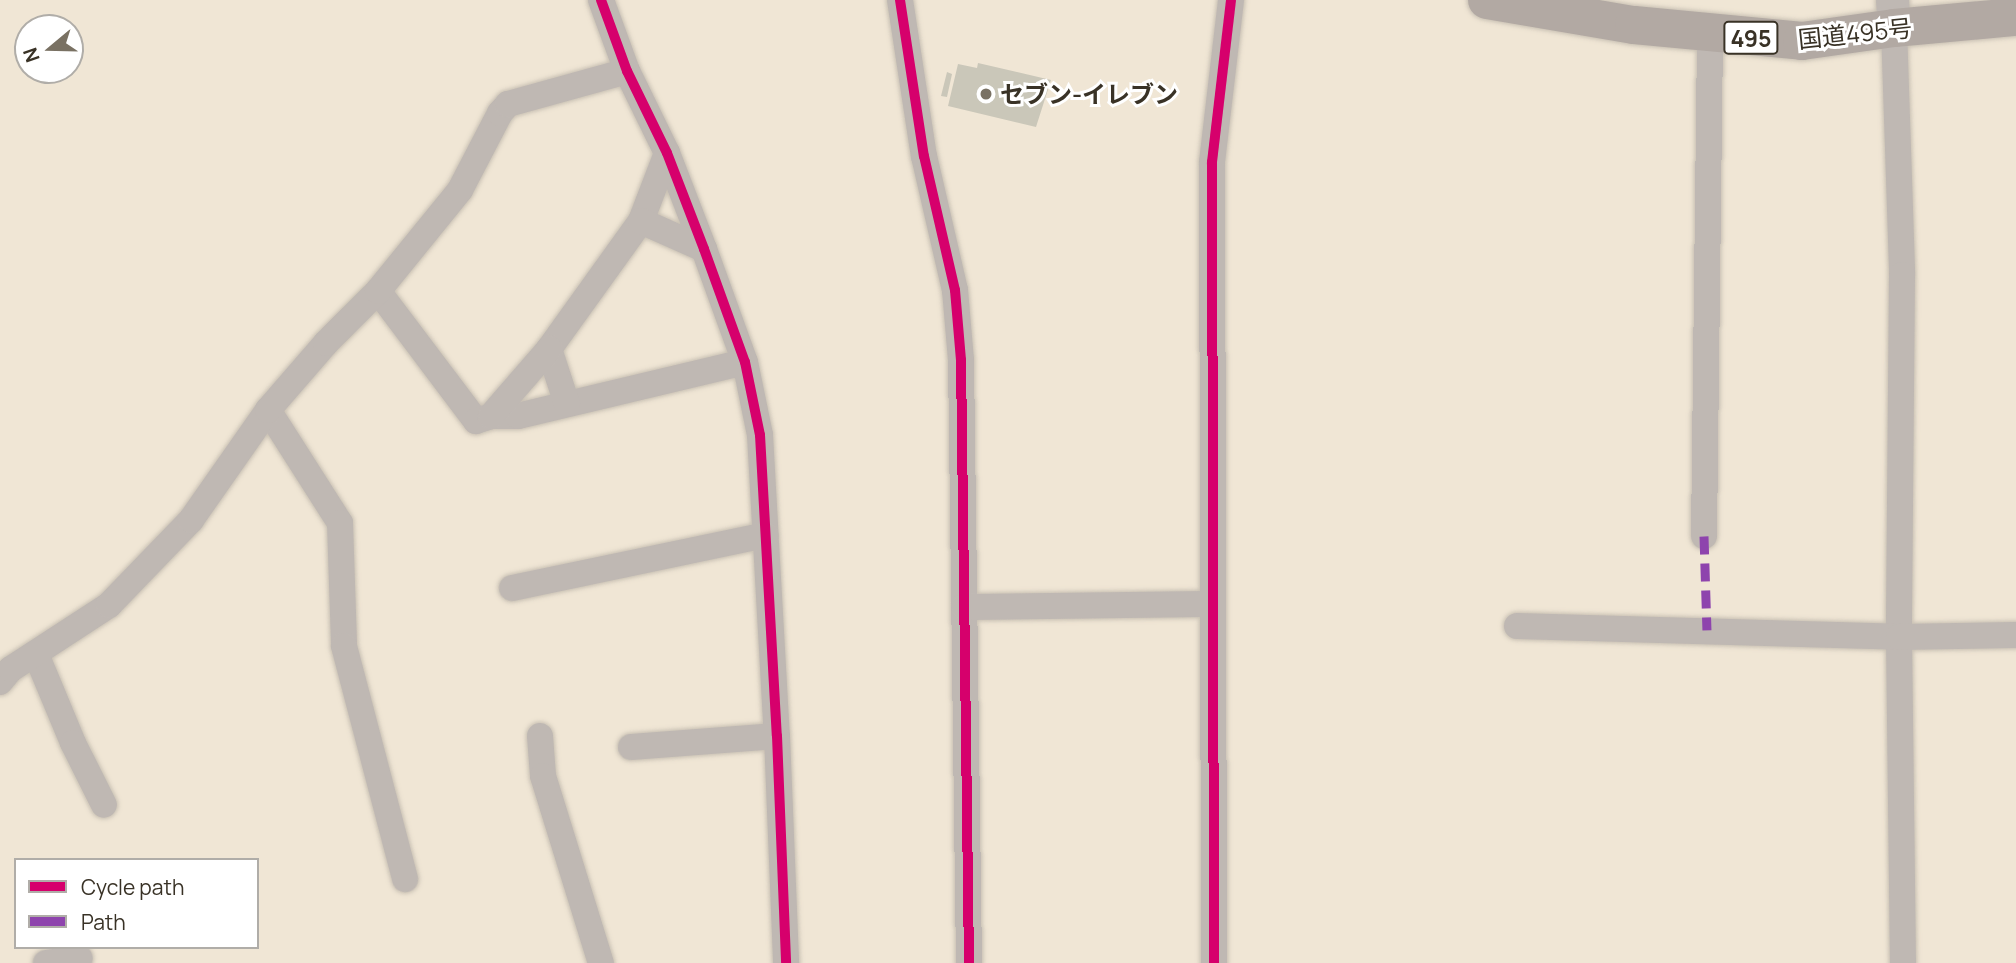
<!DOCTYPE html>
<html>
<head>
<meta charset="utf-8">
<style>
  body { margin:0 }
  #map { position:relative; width:2016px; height:963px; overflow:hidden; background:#f0e6d5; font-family:Manrope,"Noto Sans JP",sans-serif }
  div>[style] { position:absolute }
  .building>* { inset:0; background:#cac7b9 }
  .roads { filter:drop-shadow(0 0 2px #c9c1b4) drop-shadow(0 0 2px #c9c1b4) }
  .minor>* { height:26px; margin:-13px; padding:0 13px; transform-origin:13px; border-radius:13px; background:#bfb8b3 }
  .tertiary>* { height:33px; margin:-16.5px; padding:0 16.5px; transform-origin:16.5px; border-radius:16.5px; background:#bfb8b3 }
  .trunk>* { height:38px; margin:-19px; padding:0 19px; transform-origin:19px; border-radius:19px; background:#b2a9a3 }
  .quiet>* { height:9px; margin-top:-4.5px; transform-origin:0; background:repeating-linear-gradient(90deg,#8e44ad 0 18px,transparent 0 27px) }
  .cycleway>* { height:10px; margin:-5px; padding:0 5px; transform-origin:5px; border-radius:5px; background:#d6006c }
  .dots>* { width:19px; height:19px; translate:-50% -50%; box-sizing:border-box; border:4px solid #fff; border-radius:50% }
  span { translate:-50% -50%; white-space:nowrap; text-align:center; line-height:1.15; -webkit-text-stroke:6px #fff; paint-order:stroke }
  .shield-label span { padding:2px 5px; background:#fff; border:2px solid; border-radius:5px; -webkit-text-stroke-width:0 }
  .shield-label { font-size:23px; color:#393226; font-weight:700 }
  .street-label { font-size:24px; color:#393226 }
  .poi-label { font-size:24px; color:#393226; font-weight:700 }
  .left { translate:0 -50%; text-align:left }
  .legend { position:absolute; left:14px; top:858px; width:245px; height:91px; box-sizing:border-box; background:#fff; border:2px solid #b0ada8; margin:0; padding:9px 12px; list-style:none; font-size:21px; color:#393226 }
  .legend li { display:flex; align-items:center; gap:14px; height:35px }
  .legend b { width:35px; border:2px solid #b0ada8 }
  .north { position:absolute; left:14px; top:14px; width:70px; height:70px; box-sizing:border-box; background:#fff; border:2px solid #b0ada8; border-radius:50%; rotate:251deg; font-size:19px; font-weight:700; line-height:28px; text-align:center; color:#393226 }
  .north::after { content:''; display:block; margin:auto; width:24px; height:32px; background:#797163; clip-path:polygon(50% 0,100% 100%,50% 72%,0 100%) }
</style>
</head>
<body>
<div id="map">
  <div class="building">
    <i style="clip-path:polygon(978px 63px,1051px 80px,1036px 127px,948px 106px,958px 64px,977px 68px)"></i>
    <i style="clip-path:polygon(947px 72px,952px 74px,947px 97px,941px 96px)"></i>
  </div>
  <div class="roads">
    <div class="minor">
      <i style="left:601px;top:0;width:76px;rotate:69.9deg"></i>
      <i style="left:627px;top:71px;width:91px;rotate:64deg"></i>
      <i style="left:667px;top:153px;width:103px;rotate:68.9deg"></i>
      <i style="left:704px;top:249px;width:120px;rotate:70.1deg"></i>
      <i style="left:745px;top:362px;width:75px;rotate:78.4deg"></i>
      <i style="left:760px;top:435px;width:301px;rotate:86.8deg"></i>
      <i style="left:777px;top:736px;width:227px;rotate:87.7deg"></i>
      <i style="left:900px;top:0;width:158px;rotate:81.3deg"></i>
      <i style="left:924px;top:156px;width:138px;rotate:77deg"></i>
      <i style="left:955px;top:290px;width:70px;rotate:85.1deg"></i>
      <i style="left:961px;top:360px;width:603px;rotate:89.24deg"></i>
      <i style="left:1894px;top:28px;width:247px;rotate:88.1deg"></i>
      <i style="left:1902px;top:275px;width:362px;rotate:90.5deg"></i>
      <i style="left:1899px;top:637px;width:326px;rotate:89.3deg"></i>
      <i style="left:641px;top:221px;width:73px;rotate:-69.1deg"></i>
      <i style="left:378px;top:291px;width:163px;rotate:53deg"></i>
      <i style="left:476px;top:421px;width:16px;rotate:-18deg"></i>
      <i style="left:491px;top:416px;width:27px"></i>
      <i style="left:518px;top:416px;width:233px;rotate:-13.4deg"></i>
      <i style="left:567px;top:404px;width:58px;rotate:-108.1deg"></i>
      <i style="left:549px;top:349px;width:158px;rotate:-54.3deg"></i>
      <i style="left:641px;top:221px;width:69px;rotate:24deg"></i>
      <i style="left:268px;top:410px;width:134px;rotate:57.5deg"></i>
      <i style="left:340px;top:523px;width:123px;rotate:88.1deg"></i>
      <i style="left:344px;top:646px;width:241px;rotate:75.3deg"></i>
      <i style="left:491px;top:416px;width:89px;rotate:-49.1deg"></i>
      <i style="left:1704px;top:536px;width:501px;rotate:-89.31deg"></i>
      <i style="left:512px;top:588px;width:259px;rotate:-11.8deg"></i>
      <i style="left:964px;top:607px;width:248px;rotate:-0.7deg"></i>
      <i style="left:1517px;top:626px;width:382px;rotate:1.6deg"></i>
      <i style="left:1899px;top:637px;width:117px;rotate:-1deg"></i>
      <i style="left:36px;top:654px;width:96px;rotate:67.4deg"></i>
      <i style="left:73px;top:743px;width:69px;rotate:63.4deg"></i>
      <i style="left:0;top:682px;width:17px;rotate:-50deg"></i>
      <i style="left:11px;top:669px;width:117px;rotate:-33.1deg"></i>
      <i style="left:109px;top:605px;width:118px;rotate:-46deg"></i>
      <i style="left:191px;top:520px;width:134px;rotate:-55deg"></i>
      <i style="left:268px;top:410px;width:89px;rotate:-49.1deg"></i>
      <i style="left:326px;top:343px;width:74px;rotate:-45deg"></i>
      <i style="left:378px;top:291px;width:130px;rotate:-50.9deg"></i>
      <i style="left:460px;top:190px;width:87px;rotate:-62.5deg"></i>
      <i style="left:500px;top:113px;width:12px;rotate:-48deg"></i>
      <i style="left:508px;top:104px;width:123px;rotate:-15.5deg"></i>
      <i style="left:540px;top:736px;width:40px;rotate:85.7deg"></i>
      <i style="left:543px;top:776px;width:196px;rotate:72.8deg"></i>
      <i style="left:631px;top:747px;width:146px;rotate:-4.3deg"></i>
      <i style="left:46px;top:963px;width:34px;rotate:-8deg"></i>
      <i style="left:1214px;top:963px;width:801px;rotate:-90.14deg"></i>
      <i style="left:1212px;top:162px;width:163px;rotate:-83.3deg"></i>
    </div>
    <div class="tertiary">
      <i style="left:1892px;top:0;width:28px;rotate:86deg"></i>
    </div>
    <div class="trunk">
      <i style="left:1487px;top:0;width:149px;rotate:9.7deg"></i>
      <i style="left:1634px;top:25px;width:169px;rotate:5.4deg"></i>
      <i style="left:1802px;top:41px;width:93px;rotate:-8deg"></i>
      <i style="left:1894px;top:28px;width:122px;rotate:-5.2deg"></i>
    </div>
  </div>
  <div class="quiet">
    <i style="left:1704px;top:536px;width:94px;rotate:88.2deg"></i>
  </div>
  <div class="cycleway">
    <i style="left:601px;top:0;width:76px;rotate:69.9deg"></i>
    <i style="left:627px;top:71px;width:91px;rotate:64deg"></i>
    <i style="left:667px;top:153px;width:103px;rotate:68.9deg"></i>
    <i style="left:704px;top:249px;width:120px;rotate:70.1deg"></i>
    <i style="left:745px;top:362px;width:75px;rotate:78.4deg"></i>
    <i style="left:760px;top:435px;width:301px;rotate:86.8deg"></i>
    <i style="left:777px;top:736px;width:227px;rotate:87.7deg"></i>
    <i style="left:900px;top:0;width:158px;rotate:81.3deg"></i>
    <i style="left:924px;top:156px;width:138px;rotate:77deg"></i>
    <i style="left:955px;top:290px;width:70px;rotate:85.1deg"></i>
    <i style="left:961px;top:360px;width:603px;rotate:89.24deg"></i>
    <i style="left:1214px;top:963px;width:801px;rotate:-90.14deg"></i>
    <i style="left:1212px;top:162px;width:163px;rotate:-83.3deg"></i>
  </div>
  <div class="dots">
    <i style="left:986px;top:94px;background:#797163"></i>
  </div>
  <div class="shield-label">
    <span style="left:1751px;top:38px">495</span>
  </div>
  <div class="street-label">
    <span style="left:1855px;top:33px;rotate:-6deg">国道495号</span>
  </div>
  <div class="poi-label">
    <span class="left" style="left:1000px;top:94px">セブン-イレブン</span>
  </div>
  <ul class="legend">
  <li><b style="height:9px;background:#d6006c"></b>Cycle path</li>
  <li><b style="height:9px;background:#8e44ad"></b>Path</li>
  </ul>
  <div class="north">N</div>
</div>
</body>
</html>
